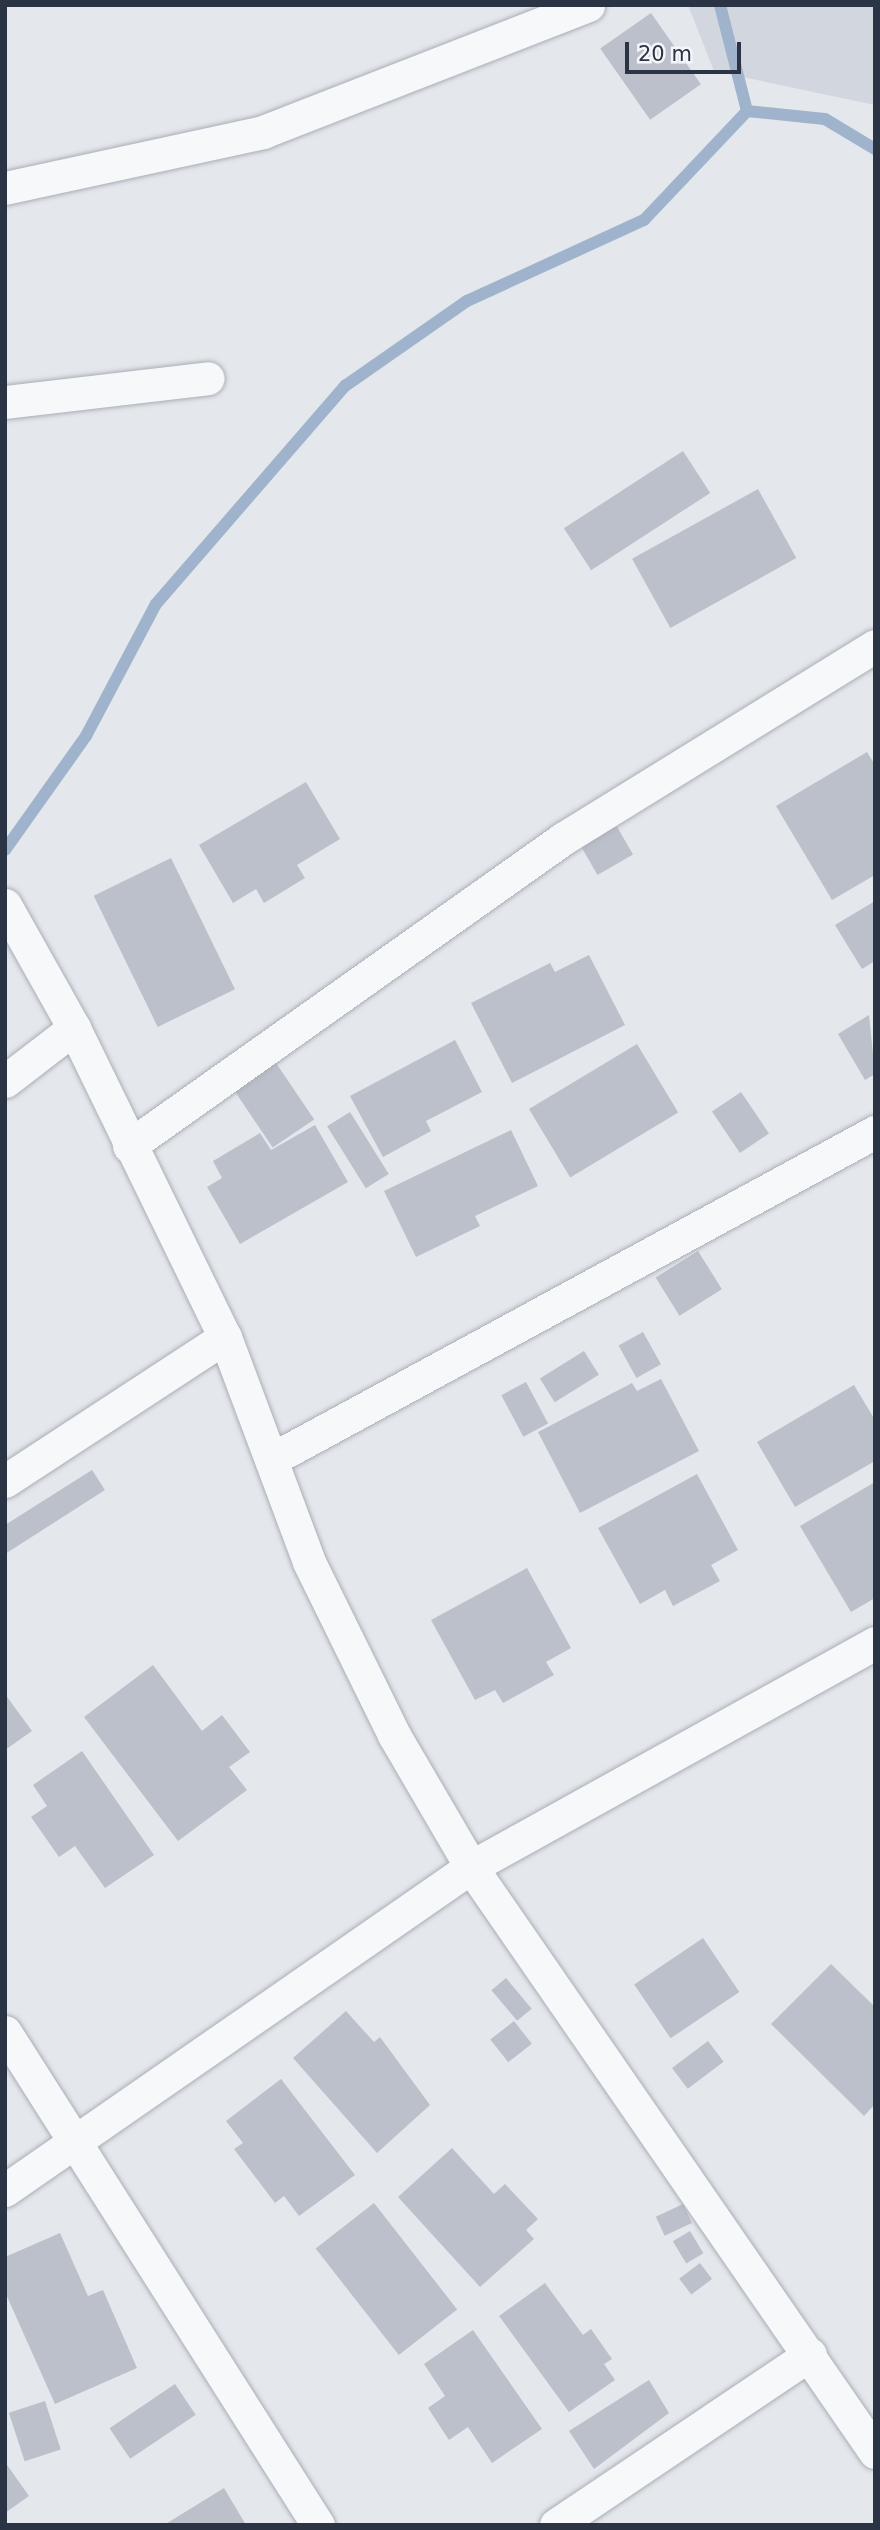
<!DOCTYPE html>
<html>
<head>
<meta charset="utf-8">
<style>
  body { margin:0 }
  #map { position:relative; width:880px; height:2530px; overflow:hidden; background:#e4e7ec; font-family:"DejaVu Sans",sans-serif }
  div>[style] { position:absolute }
  .built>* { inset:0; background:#d2d6de }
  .stream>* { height:12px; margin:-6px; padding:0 6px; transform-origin:6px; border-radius:6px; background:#9fb4cc }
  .building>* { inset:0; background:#bbc0ca; transform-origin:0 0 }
  .roads { filter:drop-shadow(0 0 2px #a9aeb7) drop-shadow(0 0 2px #a9aeb7) }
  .street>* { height:33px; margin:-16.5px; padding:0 16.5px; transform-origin:16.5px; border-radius:16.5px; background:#f7f8fa }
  span { translate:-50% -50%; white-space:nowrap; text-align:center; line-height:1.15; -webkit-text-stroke:7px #f4f6f9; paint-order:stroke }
  .frame { position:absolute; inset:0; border:7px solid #2b3445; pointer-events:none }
  .scale { position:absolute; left:625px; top:42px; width:116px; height:32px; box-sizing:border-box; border:4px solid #2b3445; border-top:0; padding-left:9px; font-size:21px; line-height:24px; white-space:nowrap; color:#2b3445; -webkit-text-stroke:5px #f4f6f9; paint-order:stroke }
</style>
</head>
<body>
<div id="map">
  <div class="built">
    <i style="clip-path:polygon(688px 5px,875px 5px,875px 105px,714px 71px)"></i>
  </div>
  <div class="stream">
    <i style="left:720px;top:5px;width:109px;rotate:75.7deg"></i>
    <i style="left:5px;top:850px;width:140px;rotate:-54.6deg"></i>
    <i style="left:86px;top:736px;width:149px;rotate:-62.1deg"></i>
    <i style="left:156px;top:604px;width:289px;rotate:-49.1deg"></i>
    <i style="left:345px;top:386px;width:149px;rotate:-34.9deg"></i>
    <i style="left:467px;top:301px;width:195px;rotate:-24.6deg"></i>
    <i style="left:644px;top:220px;width:150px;rotate:-46.6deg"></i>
    <i style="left:747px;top:111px;width:78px;rotate:5.9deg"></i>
    <i style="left:825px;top:119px;width:58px;rotate:31deg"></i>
  </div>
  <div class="building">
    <i style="left:651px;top:13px;width:87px;height:62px;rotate:55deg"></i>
    <i style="left:683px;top:451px;width:50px;height:142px;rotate:57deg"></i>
    <i style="left:758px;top:489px;width:79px;height:144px;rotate:61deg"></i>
    <i style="clip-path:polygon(867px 752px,875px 765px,875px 875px,832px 900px,776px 806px)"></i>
    <i style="clip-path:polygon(306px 782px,340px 839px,297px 865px,305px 878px,264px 903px,256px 889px,233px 903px,199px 845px)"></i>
    <i style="left:616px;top:825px;width:34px;height:41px;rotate:60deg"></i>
    <i style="left:171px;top:858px;width:146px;height:86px;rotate:64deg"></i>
    <i style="clip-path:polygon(875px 901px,875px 961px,862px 969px,835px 925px)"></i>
    <i style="clip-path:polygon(589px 955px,625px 1025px,512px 1083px,471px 1003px,550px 963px,555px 972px)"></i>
    <i style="clip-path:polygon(869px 1015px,875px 1074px,865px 1080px,838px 1034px)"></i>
    <i style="clip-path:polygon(455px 1040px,482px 1092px,426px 1121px,431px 1131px,383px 1157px,350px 1096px)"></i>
    <i style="left:637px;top:1044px;width:80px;height:126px;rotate:59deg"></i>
    <i style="left:270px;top:1054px;width:79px;height:50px;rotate:56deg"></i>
    <i style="left:741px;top:1092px;width:50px;height:35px;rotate:56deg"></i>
    <i style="left:350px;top:1112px;width:73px;height:27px;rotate:58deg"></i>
    <i style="clip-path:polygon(315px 1125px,348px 1182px,240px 1244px,207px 1187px,222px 1178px,213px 1161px,260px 1133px,271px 1150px)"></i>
    <i style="clip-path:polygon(511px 1130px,538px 1186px,475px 1216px,480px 1226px,416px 1257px,384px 1191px)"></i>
    <i style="left:698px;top:1251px;width:45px;height:50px;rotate:58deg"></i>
    <i style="left:643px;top:1332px;width:37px;height:28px;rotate:61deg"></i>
    <i style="left:584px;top:1351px;width:28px;height:52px;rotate:58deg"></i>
    <i style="clip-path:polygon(661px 1379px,699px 1451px,580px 1513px,538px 1432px,632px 1383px,637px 1391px)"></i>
    <i style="left:526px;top:1382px;width:47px;height:28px;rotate:62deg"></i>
    <i style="clip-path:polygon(854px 1385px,875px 1420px,875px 1461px,795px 1507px,757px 1442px)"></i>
    <i style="clip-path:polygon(92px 1470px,105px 1490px,5px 1554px,5px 1525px)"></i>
    <i style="clip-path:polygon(697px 1474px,738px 1550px,711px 1565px,720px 1581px,673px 1606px,665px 1590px,640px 1604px,598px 1528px)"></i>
    <i style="clip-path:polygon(875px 1482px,875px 1598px,851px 1612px,800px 1526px)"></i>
    <i style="clip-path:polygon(527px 1568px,571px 1648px,546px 1662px,554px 1675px,503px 1703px,495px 1690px,475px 1700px,431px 1620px)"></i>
    <i style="clip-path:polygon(153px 1665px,202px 1731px,222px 1715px,250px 1752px,229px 1767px,247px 1790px,178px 1841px,84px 1717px)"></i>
    <i style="clip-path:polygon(5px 1694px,32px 1731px,5px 1750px)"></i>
    <i style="clip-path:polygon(82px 1751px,154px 1855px,105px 1888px,75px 1846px,59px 1857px,31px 1817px,47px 1806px,33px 1785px)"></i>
    <i style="left:703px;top:1938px;width:65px;height:83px;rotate:56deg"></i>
    <i style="clip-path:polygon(831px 1964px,875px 2007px,875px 2104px,864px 2116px,771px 2024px)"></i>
    <i style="left:506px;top:1978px;width:40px;height:19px;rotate:50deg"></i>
    <i style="clip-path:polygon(346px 2011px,374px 2042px,380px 2037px,430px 2105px,377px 2153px,293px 2058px)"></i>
    <i style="left:514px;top:2021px;width:29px;height:30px;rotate:52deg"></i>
    <i style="left:708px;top:2041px;width:26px;height:45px;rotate:53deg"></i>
    <i style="clip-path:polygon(281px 2079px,355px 2175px,299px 2216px,284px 2196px,275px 2203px,234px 2149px,243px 2143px,226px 2121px)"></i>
    <i style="clip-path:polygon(452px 2148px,494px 2194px,505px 2184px,538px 2219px,526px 2230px,534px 2239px,480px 2287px,398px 2197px)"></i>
    <i style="left:374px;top:2203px;width:135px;height:74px;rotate:52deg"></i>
    <i style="left:683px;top:2204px;width:21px;height:30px;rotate:65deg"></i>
    <i style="left:690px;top:2231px;width:26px;height:20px;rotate:59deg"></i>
    <i style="clip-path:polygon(60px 2233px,88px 2296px,103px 2290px,137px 2368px,55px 2404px,5px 2292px,5px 2257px)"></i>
    <i style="left:700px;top:2263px;width:20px;height:26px;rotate:53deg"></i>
    <i style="clip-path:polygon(545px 2283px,583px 2335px,591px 2329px,612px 2359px,604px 2364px,615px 2380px,569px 2412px,499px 2316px)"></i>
    <i style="clip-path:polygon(473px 2330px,542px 2429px,492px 2463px,468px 2427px,449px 2440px,428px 2408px,445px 2396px,424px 2364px)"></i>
    <i style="clip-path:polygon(649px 2380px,669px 2413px,594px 2469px,569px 2431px)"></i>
    <i style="left:175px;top:2384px;width:37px;height:79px;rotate:56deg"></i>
    <i style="left:45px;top:2401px;width:51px;height:38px;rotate:72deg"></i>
    <i style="clip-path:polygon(5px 2462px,29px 2496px,5px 2513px)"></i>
    <i style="clip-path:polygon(224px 2488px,246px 2525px,164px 2525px)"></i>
  </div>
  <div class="roads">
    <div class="street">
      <i style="left:5px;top:188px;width:264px;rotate:-12.2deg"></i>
      <i style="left:263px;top:132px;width:349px;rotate:-21.3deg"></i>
      <i style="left:5px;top:402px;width:204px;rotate:-6.7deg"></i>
      <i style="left:5px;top:905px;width:141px;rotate:60.7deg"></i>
      <i style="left:74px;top:1028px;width:344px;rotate:64deg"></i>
      <i style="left:225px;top:1337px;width:240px;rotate:69.5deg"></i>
      <i style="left:309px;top:1562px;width:193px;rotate:63.8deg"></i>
      <i style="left:394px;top:1735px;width:153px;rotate:59.7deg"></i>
      <i style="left:471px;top:1867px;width:711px;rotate:55.37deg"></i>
      <i style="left:5px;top:1081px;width:87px;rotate:-37.5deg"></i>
      <i style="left:129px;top:1146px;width:533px;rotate:-35.3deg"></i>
      <i style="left:564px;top:838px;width:365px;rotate:-31.7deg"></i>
      <i style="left:274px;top:1458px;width:684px;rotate:-28.48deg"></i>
      <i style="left:5px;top:1481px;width:263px;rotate:-33.2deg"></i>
      <i style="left:5px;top:2032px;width:584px;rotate:57.59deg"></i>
      <i style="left:5px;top:2190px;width:567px;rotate:-34.73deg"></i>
      <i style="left:471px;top:1867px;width:462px;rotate:-29deg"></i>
      <i style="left:556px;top:2525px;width:306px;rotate:-33.9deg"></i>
    </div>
  </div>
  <div class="frame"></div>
  <div class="scale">20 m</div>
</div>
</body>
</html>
